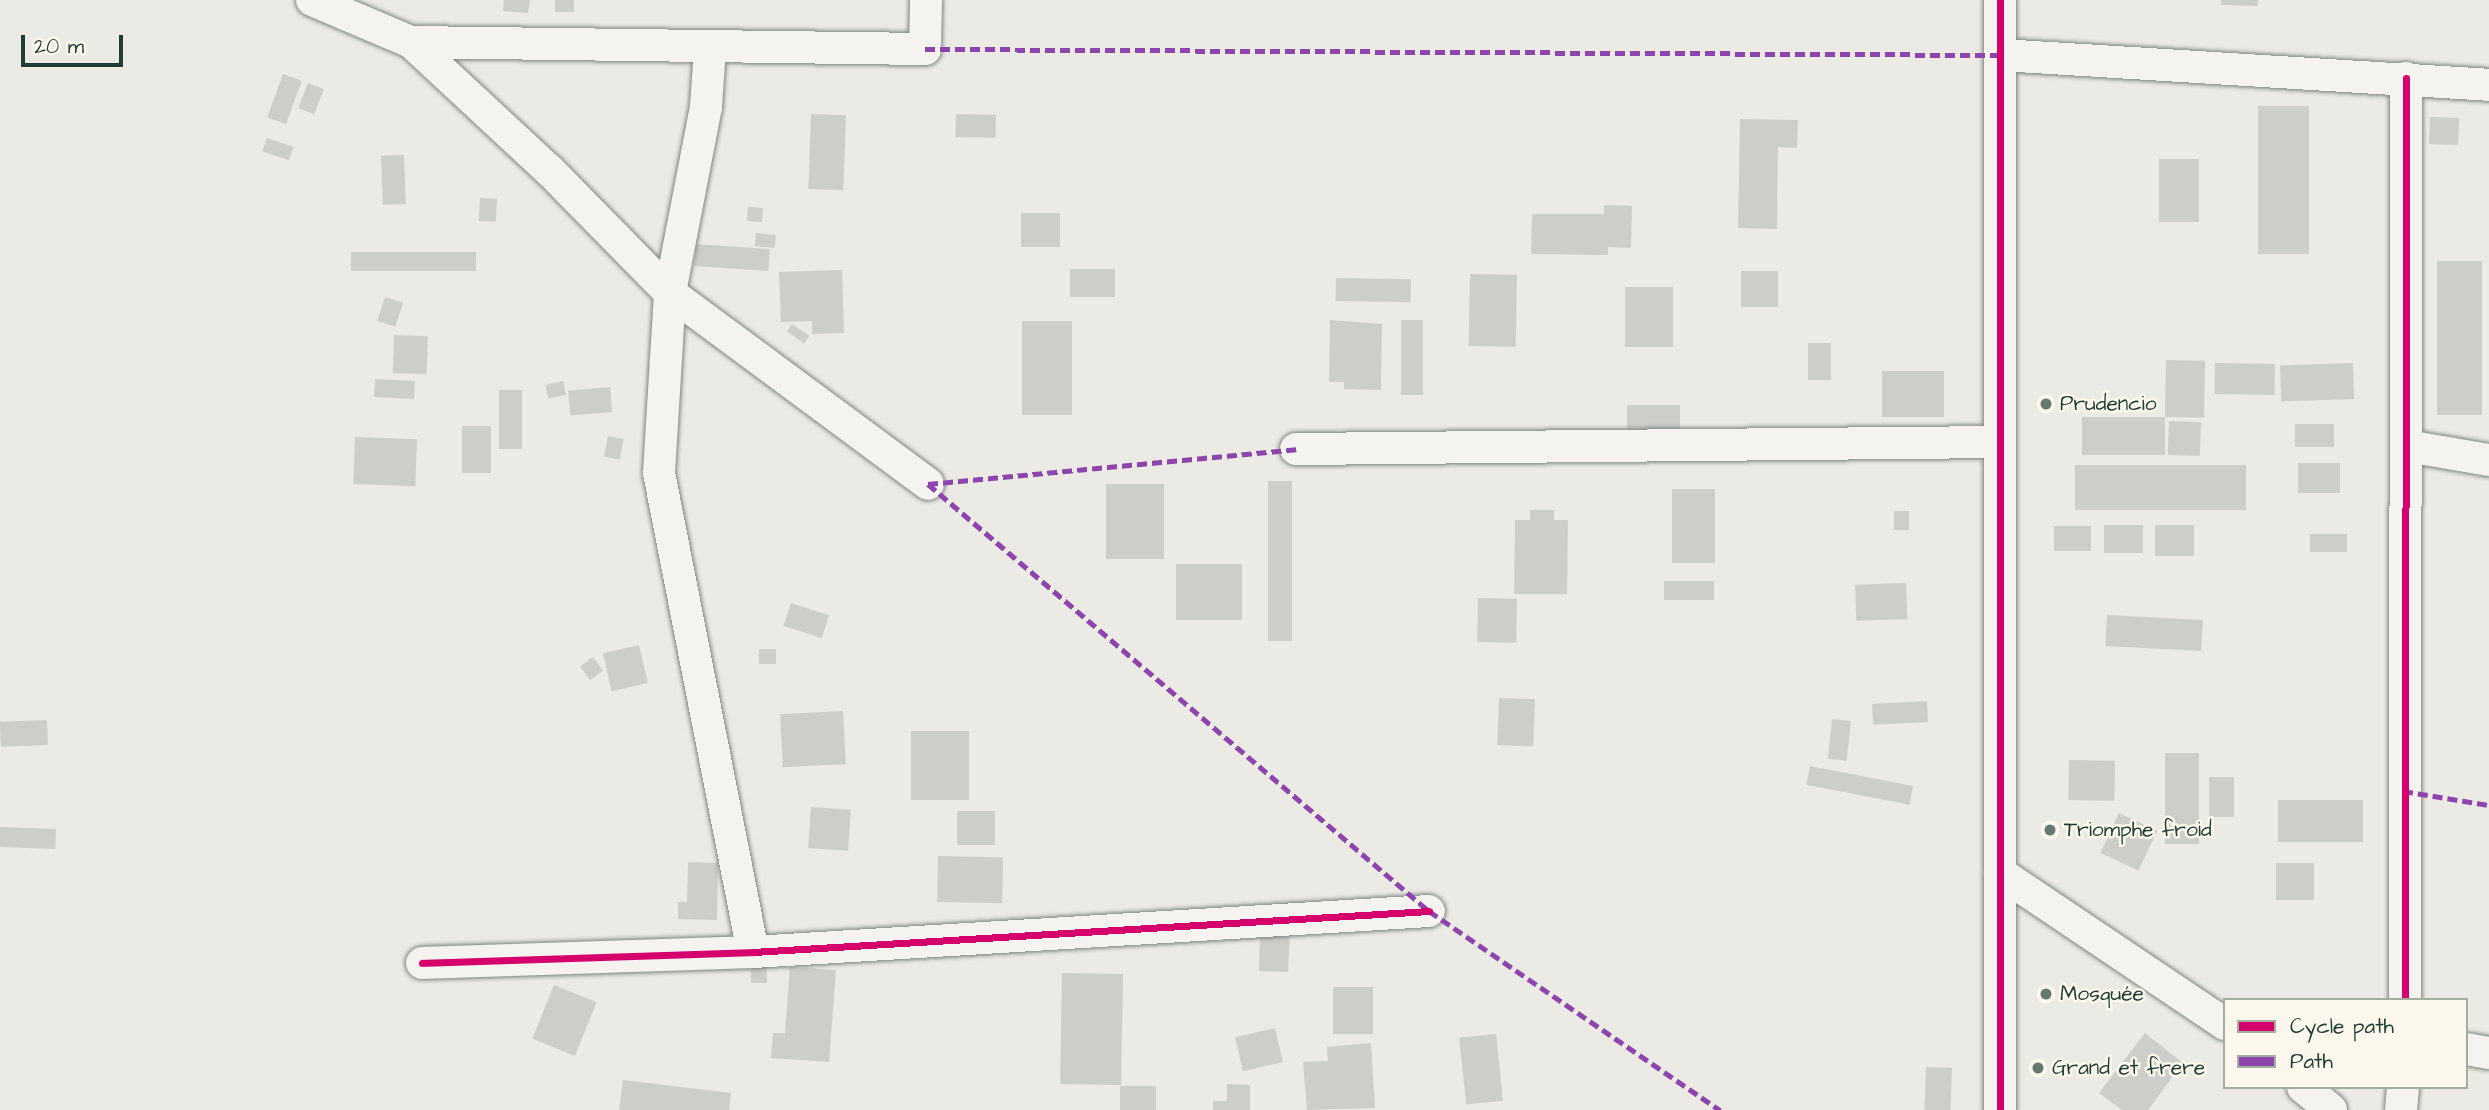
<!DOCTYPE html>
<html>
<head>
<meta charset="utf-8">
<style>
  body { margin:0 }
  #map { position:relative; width:2489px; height:1110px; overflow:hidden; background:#ebeae4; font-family:"Architects Daughter",sans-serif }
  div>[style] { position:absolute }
  .building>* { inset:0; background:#cdceca; transform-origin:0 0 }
  .roads { filter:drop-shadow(0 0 2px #808581) drop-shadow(0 0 2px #808581) }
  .minor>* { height:32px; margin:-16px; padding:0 16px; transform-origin:16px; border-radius:16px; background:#f4f3ef }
  .quiet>* { height:5px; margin-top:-2.5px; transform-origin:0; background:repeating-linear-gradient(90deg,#8e44ad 0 10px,transparent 0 15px) }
  .cycleway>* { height:7px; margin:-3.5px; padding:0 3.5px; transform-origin:3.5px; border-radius:3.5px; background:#d6006c }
  .dots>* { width:19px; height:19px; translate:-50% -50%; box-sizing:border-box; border:4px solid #fbf7ec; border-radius:50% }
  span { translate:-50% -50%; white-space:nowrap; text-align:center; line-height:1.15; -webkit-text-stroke:5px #fbf7ec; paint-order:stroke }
  .poi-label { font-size:21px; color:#1f3d34 }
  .left { translate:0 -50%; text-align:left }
  .legend { position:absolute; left:2223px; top:998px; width:245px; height:91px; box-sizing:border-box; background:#fbf7ec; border:2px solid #a3ada2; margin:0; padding:9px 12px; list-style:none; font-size:21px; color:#1f3d34 }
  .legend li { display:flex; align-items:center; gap:14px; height:35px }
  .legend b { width:35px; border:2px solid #a3ada2 }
  .scale { position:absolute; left:21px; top:35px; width:102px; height:32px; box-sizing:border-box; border:4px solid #1f3d34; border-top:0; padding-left:9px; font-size:21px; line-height:24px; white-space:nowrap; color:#1f3d34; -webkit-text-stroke:5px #fbf7ec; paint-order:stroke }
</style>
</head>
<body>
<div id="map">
  <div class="building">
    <i style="clip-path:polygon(504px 0,530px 0,528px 13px,503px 11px)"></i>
    <i style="left:555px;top:0;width:19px;height:12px"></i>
    <i style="clip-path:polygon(2221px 0,2258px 0,2258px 6px,2221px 5px)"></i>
    <i style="left:283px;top:74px;width:20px;height:46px;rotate:20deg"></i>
    <i style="left:308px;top:83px;width:17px;height:27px;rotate:21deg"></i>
    <i style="left:2258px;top:106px;width:51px;height:148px"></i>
    <i style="left:811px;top:114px;width:35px;height:75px;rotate:2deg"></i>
    <i style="left:956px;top:114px;width:40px;height:23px;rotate:1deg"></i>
    <i style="left:2430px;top:117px;width:29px;height:27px;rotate:2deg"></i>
    <i style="clip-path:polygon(1740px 119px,1798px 120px,1797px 148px,1778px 147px,1777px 229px,1738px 228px)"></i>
    <i style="left:267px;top:138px;width:28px;height:14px;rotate:19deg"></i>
    <i style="left:404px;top:155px;width:49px;height:23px;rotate:88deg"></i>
    <i style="left:2159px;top:159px;width:40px;height:63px"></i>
    <i style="left:480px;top:198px;width:17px;height:23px;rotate:3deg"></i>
    <i style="clip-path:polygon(1604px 205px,1632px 206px,1631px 248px,1608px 247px,1608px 255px,1531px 254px,1532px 214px,1604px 214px)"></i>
    <i style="left:748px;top:207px;width:15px;height:14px;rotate:4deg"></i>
    <i style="left:1021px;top:213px;width:39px;height:34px"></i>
    <i style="left:756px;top:233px;width:20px;height:13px;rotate:6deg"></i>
    <i style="left:696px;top:244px;width:74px;height:22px;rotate:4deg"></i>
    <i style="left:351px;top:252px;width:125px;height:19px"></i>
    <i style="left:2437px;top:261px;width:45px;height:154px"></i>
    <i style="left:1070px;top:269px;width:45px;height:28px"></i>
    <i style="clip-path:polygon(842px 270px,844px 333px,812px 334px,812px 321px,781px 322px,779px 272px)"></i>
    <i style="left:1741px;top:271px;width:37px;height:36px"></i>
    <i style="left:1470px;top:274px;width:47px;height:72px;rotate:1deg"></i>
    <i style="left:1336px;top:278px;width:75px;height:23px;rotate:1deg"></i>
    <i style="left:1625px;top:287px;width:48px;height:60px"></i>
    <i style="left:385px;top:297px;width:19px;height:25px;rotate:18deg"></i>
    <i style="clip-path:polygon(1330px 320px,1382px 324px,1381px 390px,1344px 389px,1344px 382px,1329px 382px)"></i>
    <i style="left:1401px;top:320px;width:22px;height:75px"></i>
    <i style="left:1022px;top:321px;width:50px;height:94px"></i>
    <i style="left:792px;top:324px;width:21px;height:9px;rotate:35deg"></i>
    <i style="left:394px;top:335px;width:34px;height:38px;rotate:2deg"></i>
    <i style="left:1808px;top:343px;width:23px;height:37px"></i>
    <i style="left:2166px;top:360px;width:39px;height:57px;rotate:1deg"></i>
    <i style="left:2215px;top:363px;width:60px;height:31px;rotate:1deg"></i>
    <i style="left:2353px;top:363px;width:36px;height:73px;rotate:88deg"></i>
    <i style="left:1882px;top:371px;width:62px;height:46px"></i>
    <i style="left:375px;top:379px;width:40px;height:18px;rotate:3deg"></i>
    <i style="left:563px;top:381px;width:14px;height:18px;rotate:78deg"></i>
    <i style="left:610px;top:387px;width:25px;height:42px;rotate:85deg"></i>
    <i style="left:499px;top:390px;width:23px;height:59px"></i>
    <i style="left:1627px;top:405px;width:53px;height:28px"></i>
    <i style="left:2082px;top:417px;width:83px;height:38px"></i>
    <i style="left:2169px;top:421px;width:32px;height:34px;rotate:2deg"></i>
    <i style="left:2295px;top:424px;width:39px;height:23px"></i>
    <i style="left:462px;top:426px;width:29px;height:47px"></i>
    <i style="left:608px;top:436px;width:16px;height:21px;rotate:11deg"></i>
    <i style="left:355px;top:437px;width:62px;height:47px;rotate:2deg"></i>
    <i style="left:2298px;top:463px;width:42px;height:30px"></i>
    <i style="left:2246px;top:465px;width:45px;height:171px;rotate:90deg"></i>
    <i style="left:1268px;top:481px;width:24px;height:160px"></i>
    <i style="left:1164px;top:484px;width:75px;height:58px;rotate:90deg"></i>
    <i style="left:1672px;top:489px;width:43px;height:74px"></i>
    <i style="clip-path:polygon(1530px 510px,1554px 510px,1554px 520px,1568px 520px,1567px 594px,1514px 594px,1515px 520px,1530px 520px)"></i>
    <i style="left:1894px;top:511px;width:15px;height:19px"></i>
    <i style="left:2104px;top:525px;width:39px;height:28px"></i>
    <i style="left:2155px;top:525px;width:39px;height:31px"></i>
    <i style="left:2054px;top:526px;width:37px;height:25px"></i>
    <i style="left:2310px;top:534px;width:37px;height:18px"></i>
    <i style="left:1176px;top:564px;width:66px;height:56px"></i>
    <i style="left:1664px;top:581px;width:50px;height:19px"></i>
    <i style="left:1906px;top:583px;width:36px;height:51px;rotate:88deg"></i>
    <i style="left:1478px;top:598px;width:39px;height:44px;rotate:1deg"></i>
    <i style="left:791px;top:603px;width:40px;height:24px;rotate:18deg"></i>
    <i style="left:2107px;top:615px;width:96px;height:31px;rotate:3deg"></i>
    <i style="left:639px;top:645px;width:39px;height:37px;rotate:77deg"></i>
    <i style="left:759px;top:649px;width:17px;height:15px"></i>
    <i style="left:593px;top:657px;width:17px;height:16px;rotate:54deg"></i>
    <i style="left:1499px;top:698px;width:36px;height:47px;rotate:2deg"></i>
    <i style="left:1927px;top:701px;width:21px;height:55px;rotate:87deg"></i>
    <i style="left:843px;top:711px;width:53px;height:63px;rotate:87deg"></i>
    <i style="left:1832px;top:719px;width:19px;height:40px;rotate:6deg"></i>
    <i style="left:47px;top:720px;width:25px;height:47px;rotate:88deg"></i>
    <i style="left:911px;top:731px;width:58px;height:69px"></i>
    <i style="left:2199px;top:753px;width:91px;height:34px;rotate:90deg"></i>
    <i style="left:2069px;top:760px;width:46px;height:40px;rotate:1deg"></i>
    <i style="left:1810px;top:766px;width:105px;height:19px;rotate:11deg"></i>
    <i style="left:2209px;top:777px;width:25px;height:40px"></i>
    <i style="left:2363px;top:800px;width:42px;height:85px;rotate:90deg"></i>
    <i style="left:811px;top:807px;width:40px;height:41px;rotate:4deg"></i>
    <i style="left:957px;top:811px;width:38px;height:34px"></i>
    <i style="left:2119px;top:813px;width:42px;height:44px;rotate:25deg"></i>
    <i style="left:0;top:827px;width:56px;height:20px;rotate:2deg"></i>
    <i style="left:938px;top:856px;width:65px;height:46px;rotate:1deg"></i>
    <i style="clip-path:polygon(688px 862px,718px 863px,717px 920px,678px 919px,678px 902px,687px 902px)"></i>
    <i style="left:2276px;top:863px;width:38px;height:37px"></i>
    <i style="clip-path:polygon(1290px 928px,1288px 972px,1259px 971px,1260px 932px)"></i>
    <i style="left:751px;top:967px;width:16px;height:16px"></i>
    <i style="clip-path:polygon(790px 967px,836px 970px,829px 1062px,771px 1058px,773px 1033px,785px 1033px)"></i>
    <i style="left:1062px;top:973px;width:61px;height:111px;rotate:1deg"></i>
    <i style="left:554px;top:985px;width:46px;height:58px;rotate:22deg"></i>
    <i style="left:1333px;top:987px;width:40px;height:47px"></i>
    <i style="left:1275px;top:1028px;width:35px;height:41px;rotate:77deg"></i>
    <i style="clip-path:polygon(2145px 1033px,2183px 1063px,2148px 1110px,2122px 1110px,2099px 1093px)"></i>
    <i style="left:1496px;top:1034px;width:67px;height:37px;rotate:84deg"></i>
    <i style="clip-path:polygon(1371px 1043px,1375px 1108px,1307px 1110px,1303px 1062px,1328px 1061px,1327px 1047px)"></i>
    <i style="left:1926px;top:1067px;width:26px;height:43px;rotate:2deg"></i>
    <i style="clip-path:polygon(623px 1080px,731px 1093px,729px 1110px,619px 1110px)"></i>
    <i style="clip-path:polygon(1227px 1084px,1250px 1085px,1250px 1110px,1213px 1110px,1213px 1101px,1227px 1101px)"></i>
    <i style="left:1120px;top:1086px;width:36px;height:24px"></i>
  </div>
  <div class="roads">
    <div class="minor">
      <i style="left:312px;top:0;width:108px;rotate:23deg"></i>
      <i style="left:411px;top:42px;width:190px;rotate:42.9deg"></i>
      <i style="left:550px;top:171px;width:171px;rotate:45.5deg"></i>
      <i style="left:670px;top:293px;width:321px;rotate:36.5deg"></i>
      <i style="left:411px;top:42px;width:514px;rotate:0.78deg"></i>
      <i style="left:925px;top:49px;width:49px;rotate:-88.8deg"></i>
      <i style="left:710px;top:48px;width:59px;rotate:93.9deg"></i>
      <i style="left:706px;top:107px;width:189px;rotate:101deg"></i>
      <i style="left:670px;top:293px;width:180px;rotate:93.5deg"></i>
      <i style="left:659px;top:473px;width:488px;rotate:78.9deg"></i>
      <i style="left:2001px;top:55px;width:489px;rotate:3.5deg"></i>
      <i style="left:2407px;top:446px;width:83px;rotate:9.7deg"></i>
      <i style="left:1296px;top:449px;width:703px;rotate:-0.57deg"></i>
      <i style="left:2000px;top:873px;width:271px;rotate:33.9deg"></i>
      <i style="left:422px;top:963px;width:331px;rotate:-1.9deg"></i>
      <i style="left:753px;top:952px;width:677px;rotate:-3.47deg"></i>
      <i style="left:2405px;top:1000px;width:922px;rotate:-89.94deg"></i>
      <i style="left:2466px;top:1049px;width:23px;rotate:10deg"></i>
      <i style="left:2303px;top:1087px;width:36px;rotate:39deg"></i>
      <i style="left:2000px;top:1110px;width:1110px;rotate:-90deg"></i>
      <i style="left:2401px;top:1110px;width:23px;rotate:-85deg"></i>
    </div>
  </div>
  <div class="quiet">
    <i style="left:925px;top:49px;width:1076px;rotate:0.32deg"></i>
    <i style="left:928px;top:484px;width:658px;rotate:40.44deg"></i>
    <i style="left:1429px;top:911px;width:353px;rotate:34.4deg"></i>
    <i style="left:928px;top:484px;width:370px;rotate:-5.4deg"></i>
    <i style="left:2403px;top:791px;width:87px;rotate:9.2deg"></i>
  </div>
  <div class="cycleway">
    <i style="left:422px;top:963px;width:331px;rotate:-1.9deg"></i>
    <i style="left:753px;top:952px;width:677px;rotate:-3.47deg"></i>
    <i style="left:2405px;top:1000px;width:922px;rotate:-89.94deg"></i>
    <i style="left:2000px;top:1110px;width:1110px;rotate:-90deg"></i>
  </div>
  <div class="dots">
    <i style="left:2046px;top:404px;background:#667a72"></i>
    <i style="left:2050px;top:830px;background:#667a72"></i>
    <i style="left:2046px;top:994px;background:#667a72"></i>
    <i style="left:2038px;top:1068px;background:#667a72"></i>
  </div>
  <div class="poi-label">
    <span class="left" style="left:2060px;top:404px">Prudencio</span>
    <span class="left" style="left:2064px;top:830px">Triomphe froid</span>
    <span class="left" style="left:2060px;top:994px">Mosquée</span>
    <span class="left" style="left:2052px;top:1068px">Grand et frere</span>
  </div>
  <ul class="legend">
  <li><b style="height:9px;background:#d6006c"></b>Cycle path</li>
  <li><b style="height:9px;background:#8e44ad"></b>Path</li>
  </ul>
  <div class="scale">20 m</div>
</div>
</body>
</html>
